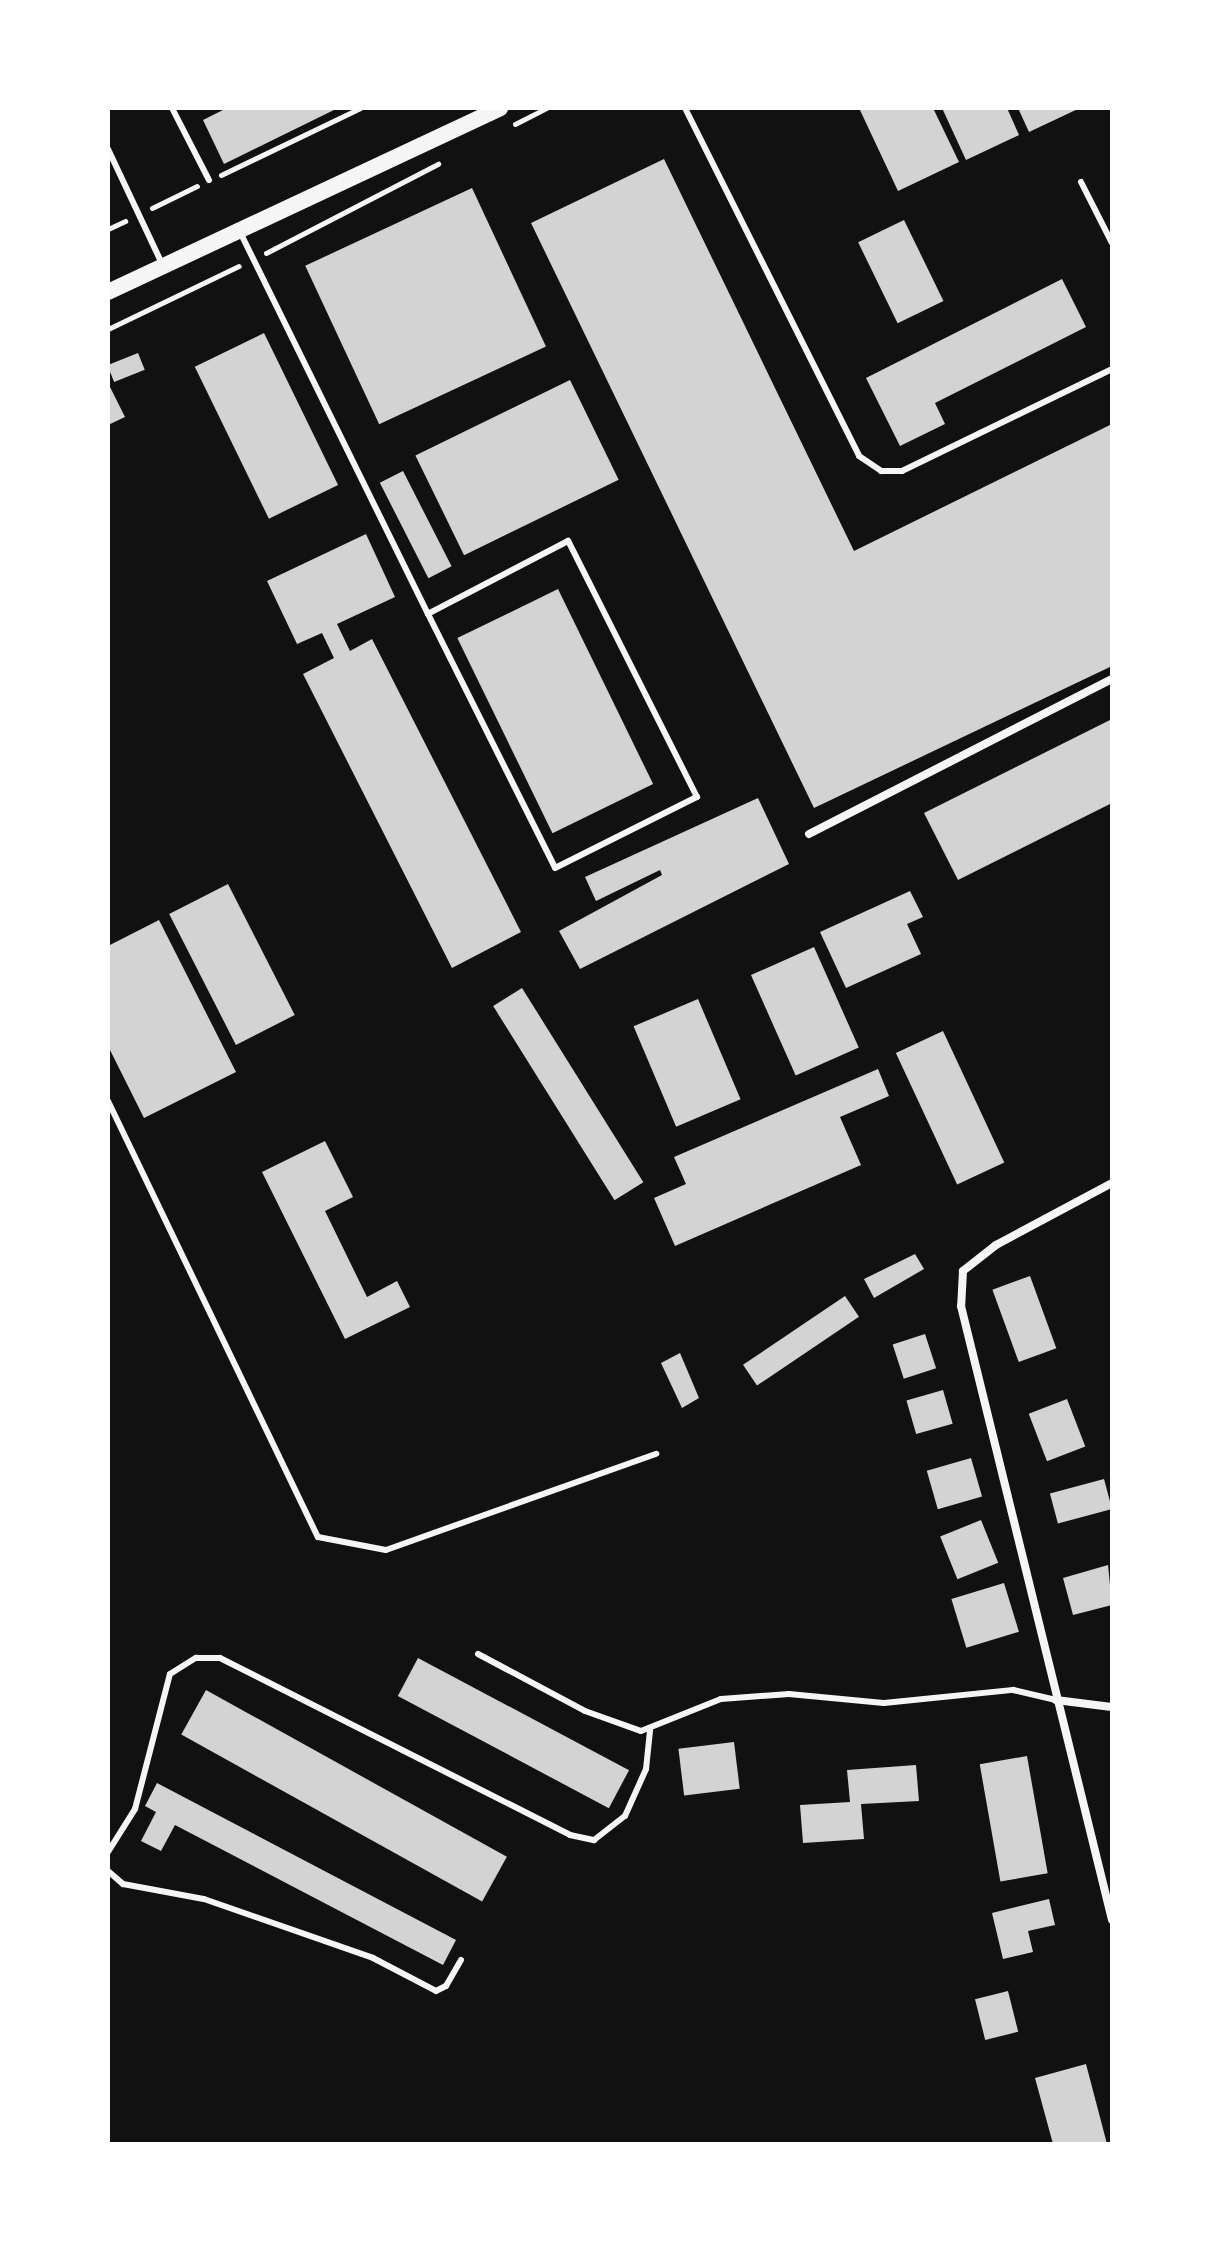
<!DOCTYPE html>
<html>
<head>
<meta charset="utf-8">
<style>
  body { margin:0 }
  #map { position:relative; width:1220px; height:2252px; overflow:hidden; background:#111; font-family:Commissioner,sans-serif }
  div>[style] { position:absolute }
  .building>* { inset:0; background:#d3d3d3; transform-origin:0 0 }
  .path>* { height:5px; margin:-2.5px; padding:0 2.5px; transform-origin:2.5px; border-radius:2.5px; background:#f5f5f5 }
  .service>* { height:6px; margin:-3px; padding:0 3px; transform-origin:3px; border-radius:3px; background:#f5f5f5 }
  .minor>* { height:8px; margin:-4px; padding:0 4px; transform-origin:4px; border-radius:4px; background:#f5f5f5 }
  .secondary>* { height:16px; margin:-8px; padding:0 8px; transform-origin:8px; border-radius:8px; background:#f5f5f5 }
  span { translate:-50% -50%; white-space:nowrap; text-align:center; line-height:1.15; -webkit-text-stroke:8px #fff; paint-order:stroke }
  .frame { position:absolute; inset:0; border:110px solid #fff; pointer-events:none }
</style>
</head>
<body>
<div id="map">
  <div class="building">
    <i style="clip-path:polygon(227px 108px,338px 108px,224px 164px,203px 120px)"></i>
    <i style="clip-path:polygon(859px 108px,933px 108px,959px 162px,898px 191px)"></i>
    <i style="clip-path:polygon(942px 108px,1007px 108px,1019px 135px,966px 160px)"></i>
    <i style="clip-path:polygon(1018px 108px,1080px 108px,1029px 132px)"></i>
    <i style="clip-path:polygon(664px 159px,854px 551px,1112px 424px,1112px 666px,814px 808px,531px 223px)"></i>
    <i style="left:472px;top:188px;width:175px;height:184px;rotate:65deg"></i>
    <i style="left:904px;top:220px;width:90px;height:51px;rotate:64deg"></i>
    <i style="clip-path:polygon(1062px 279px,1086px 327px,935px 403px,945px 424px,900px 446px,866px 378px)"></i>
    <i style="left:264px;top:333px;width:169px;height:77px;rotate:64deg"></i>
    <i style="left:138px;top:353px;width:18px;height:33px;rotate:68deg"></i>
    <i style="left:570px;top:380px;width:111px;height:172px;rotate:64deg"></i>
    <i style="clip-path:polygon(108px 383px,125px 417px,108px 425px)"></i>
    <i style="left:403px;top:471px;width:107px;height:26px;rotate:63deg"></i>
    <i style="clip-path:polygon(366px 534px,395px 597px,337px 624px,350px 651px,372px 639px,521px 932px,452px 968px,303px 674px,334px 658px,322px 633px,297px 644px,267px 581px)"></i>
    <i style="left:558px;top:589px;width:217px;height:112px;rotate:64deg"></i>
    <i style="clip-path:polygon(1112px 719px,1112px 803px,958px 880px,924px 813px)"></i>
    <i style="clip-path:polygon(758px 798px,789px 864px,580px 969px,559px 931px,662px 875px,660px 870px,596px 901px,585px 877px)"></i>
    <i style="left:228px;top:884px;width:147px;height:66px;rotate:63deg"></i>
    <i style="clip-path:polygon(910px 891px,923px 917px,907px 924px,921px 954px,846px 988px,820px 932px)"></i>
    <i style="clip-path:polygon(159px 920px,236px 1072px,144px 1118px,108px 1046px,108px 946px)"></i>
    <i style="left:814px;top:947px;width:110px;height:69px;rotate:66deg"></i>
    <i style="left:522px;top:988px;width:229px;height:34px;rotate:58deg"></i>
    <i style="left:698px;top:999px;width:109px;height:70px;rotate:67deg"></i>
    <i style="left:943px;top:1031px;width:145px;height:52px;rotate:65deg"></i>
    <i style="clip-path:polygon(878px 1069px,889px 1096px,840px 1117px,861px 1165px,675px 1246px,654px 1198px,686px 1184px,674px 1157px)"></i>
    <i style="clip-path:polygon(325px 1141px,353px 1197px,325px 1211px,367px 1297px,397px 1281px,410px 1307px,345px 1339px,262px 1172px)"></i>
    <i style="clip-path:polygon(915px 1254px,924px 1269px,874px 1298px,864px 1279px)"></i>
    <i style="left:1030px;top:1276px;width:77px;height:40px;rotate:70deg"></i>
    <i style="left:845px;top:1296px;width:25px;height:123px;rotate:56deg"></i>
    <i style="left:925px;top:1334px;width:36px;height:34px;rotate:72deg"></i>
    <i style="clip-path:polygon(680px 1353px,699px 1398px,682px 1408px,661px 1363px)"></i>
    <i style="left:943px;top:1390px;width:35px;height:38px;rotate:74deg"></i>
    <i style="left:1067px;top:1399px;width:51px;height:41px;rotate:69deg"></i>
    <i style="left:971px;top:1458px;width:40px;height:46px;rotate:74deg"></i>
    <i style="left:1104px;top:1479px;width:31px;height:56px;rotate:75deg"></i>
    <i style="left:981px;top:1520px;width:46px;height:44px;rotate:68deg"></i>
    <i style="clip-path:polygon(1108px 1565px,1112px 1605px,1073px 1615px,1063px 1578px)"></i>
    <i style="left:1004px;top:1583px;width:51px;height:55px;rotate:73deg"></i>
    <i style="left:418px;top:1658px;width:239px;height:43px;rotate:28deg"></i>
    <i style="left:206px;top:1690px;width:344px;height:51px;rotate:29deg"></i>
    <i style="left:734px;top:1742px;width:47px;height:56px;rotate:83deg"></i>
    <i style="left:1027px;top:1756px;width:119px;height:48px;rotate:80deg"></i>
    <i style="clip-path:polygon(916px 1765px,919px 1801px,861px 1804px,864px 1839px,803px 1843px,800px 1805px,850px 1802px,847px 1770px)"></i>
    <i style="clip-path:polygon(157px 1783px,456px 1940px,443px 1965px,175px 1825px,161px 1851px,141px 1841px,156px 1812px,145px 1806px)"></i>
    <i style="clip-path:polygon(1049px 1899px,1055px 1925px,1028px 1931px,1033px 1952px,1003px 1959px,992px 1913px)"></i>
    <i style="left:1008px;top:1991px;width:42px;height:34px;rotate:76deg"></i>
    <i style="clip-path:polygon(1086px 2064px,1107px 2144px,1053px 2144px,1035px 2078px)"></i>
  </div>
  <div class="path">
    <i style="left:515px;top:124px;width:35px;rotate:-27deg"></i>
    <i style="left:221px;top:175px;width:154px;rotate:-25.7deg"></i>
    <i style="left:152px;top:208px;width:50px;rotate:-26.1deg"></i>
    <i style="left:108px;top:229px;width:19px;rotate:-25deg"></i>
    <i style="left:266px;top:253px;width:194px;rotate:-27.4deg"></i>
    <i style="left:108px;top:329px;width:145px;rotate:-25.7deg"></i>
  </div>
  <div class="service">
    <i style="left:172px;top:108px;width:81px;rotate:62.8deg"></i>
    <i style="left:685px;top:108px;width:389px;rotate:63.4deg"></i>
    <i style="left:859px;top:456px;width:27px;rotate:34deg"></i>
    <i style="left:881px;top:471px;width:21px"></i>
    <i style="left:902px;top:471px;width:233px;rotate:-25.9deg"></i>
    <i style="left:108px;top:149px;width:129px;rotate:64.8deg"></i>
    <i style="left:1081px;top:182px;width:68px;rotate:63.1deg"></i>
    <i style="left:240px;top:232px;width:426px;rotate:63.8deg"></i>
    <i style="left:428px;top:614px;width:284px;rotate:63.4deg"></i>
    <i style="left:555px;top:868px;width:159px;rotate:-26.6deg"></i>
    <i style="left:697px;top:797px;width:287px;rotate:-116.7deg"></i>
    <i style="left:568px;top:541px;width:158px;rotate:152.5deg"></i>
    <i style="left:108px;top:1101px;width:484px;rotate:64.3deg"></i>
    <i style="left:318px;top:1537px;width:69px;rotate:10.8deg"></i>
    <i style="left:386px;top:1550px;width:287px;rotate:-19.6deg"></i>
    <i style="left:478px;top:1654px;width:121px;rotate:28deg"></i>
    <i style="left:585px;top:1711px;width:59px;rotate:19.7deg"></i>
    <i style="left:641px;top:1731px;width:86px;rotate:-21.8deg"></i>
    <i style="left:721px;top:1699px;width:68px;rotate:-4.2deg"></i>
    <i style="left:789px;top:1694px;width:95px;rotate:5.4deg"></i>
    <i style="left:884px;top:1703px;width:130px;rotate:-5.8deg"></i>
    <i style="left:1013px;top:1690px;width:44px;rotate:13.1deg"></i>
    <i style="left:108px;top:1852px;width:51px;rotate:-57.9deg"></i>
    <i style="left:135px;top:1809px;width:139px;rotate:-75.5deg"></i>
    <i style="left:170px;top:1674px;width:31px;rotate:-32deg"></i>
    <i style="left:196px;top:1658px;width:24px"></i>
    <i style="left:220px;top:1658px;width:392px;rotate:26.8deg"></i>
    <i style="left:570px;top:1835px;width:25px;rotate:12deg"></i>
    <i style="left:594px;top:1840px;width:39px;rotate:-38deg"></i>
    <i style="left:625px;top:1816px;width:51px;rotate:-65.9deg"></i>
    <i style="left:646px;top:1769px;width:39px;rotate:-84deg"></i>
    <i style="left:108px;top:1871px;width:20px;rotate:41deg"></i>
    <i style="left:123px;top:1884px;width:82px;rotate:10.5deg"></i>
    <i style="left:204px;top:1899px;width:179px;rotate:19.2deg"></i>
    <i style="left:373px;top:1958px;width:71px;rotate:27.6deg"></i>
    <i style="left:436px;top:1991px;width:11px;rotate:-27deg"></i>
    <i style="left:446px;top:1986px;width:30px;rotate:-60deg"></i>
  </div>
  <div class="minor">
    <i style="left:809px;top:834px;width:340px;rotate:-27.1deg"></i>
    <i style="left:1112px;top:1183px;width:132px;rotate:151.9deg"></i>
    <i style="left:996px;top:1245px;width:42px;rotate:141.8deg"></i>
    <i style="left:963px;top:1271px;width:35px;rotate:93deg"></i>
    <i style="left:961px;top:1306px;width:632px;rotate:76.18deg"></i>
    <i style="left:1056px;top:1700px;width:56px;rotate:7.1deg"></i>
  </div>
  <div class="secondary">
    <i style="left:108px;top:292px;width:433px;rotate:-25.1deg"></i>
  </div>
  <div class="frame"></div>
</div>
</body>
</html>
